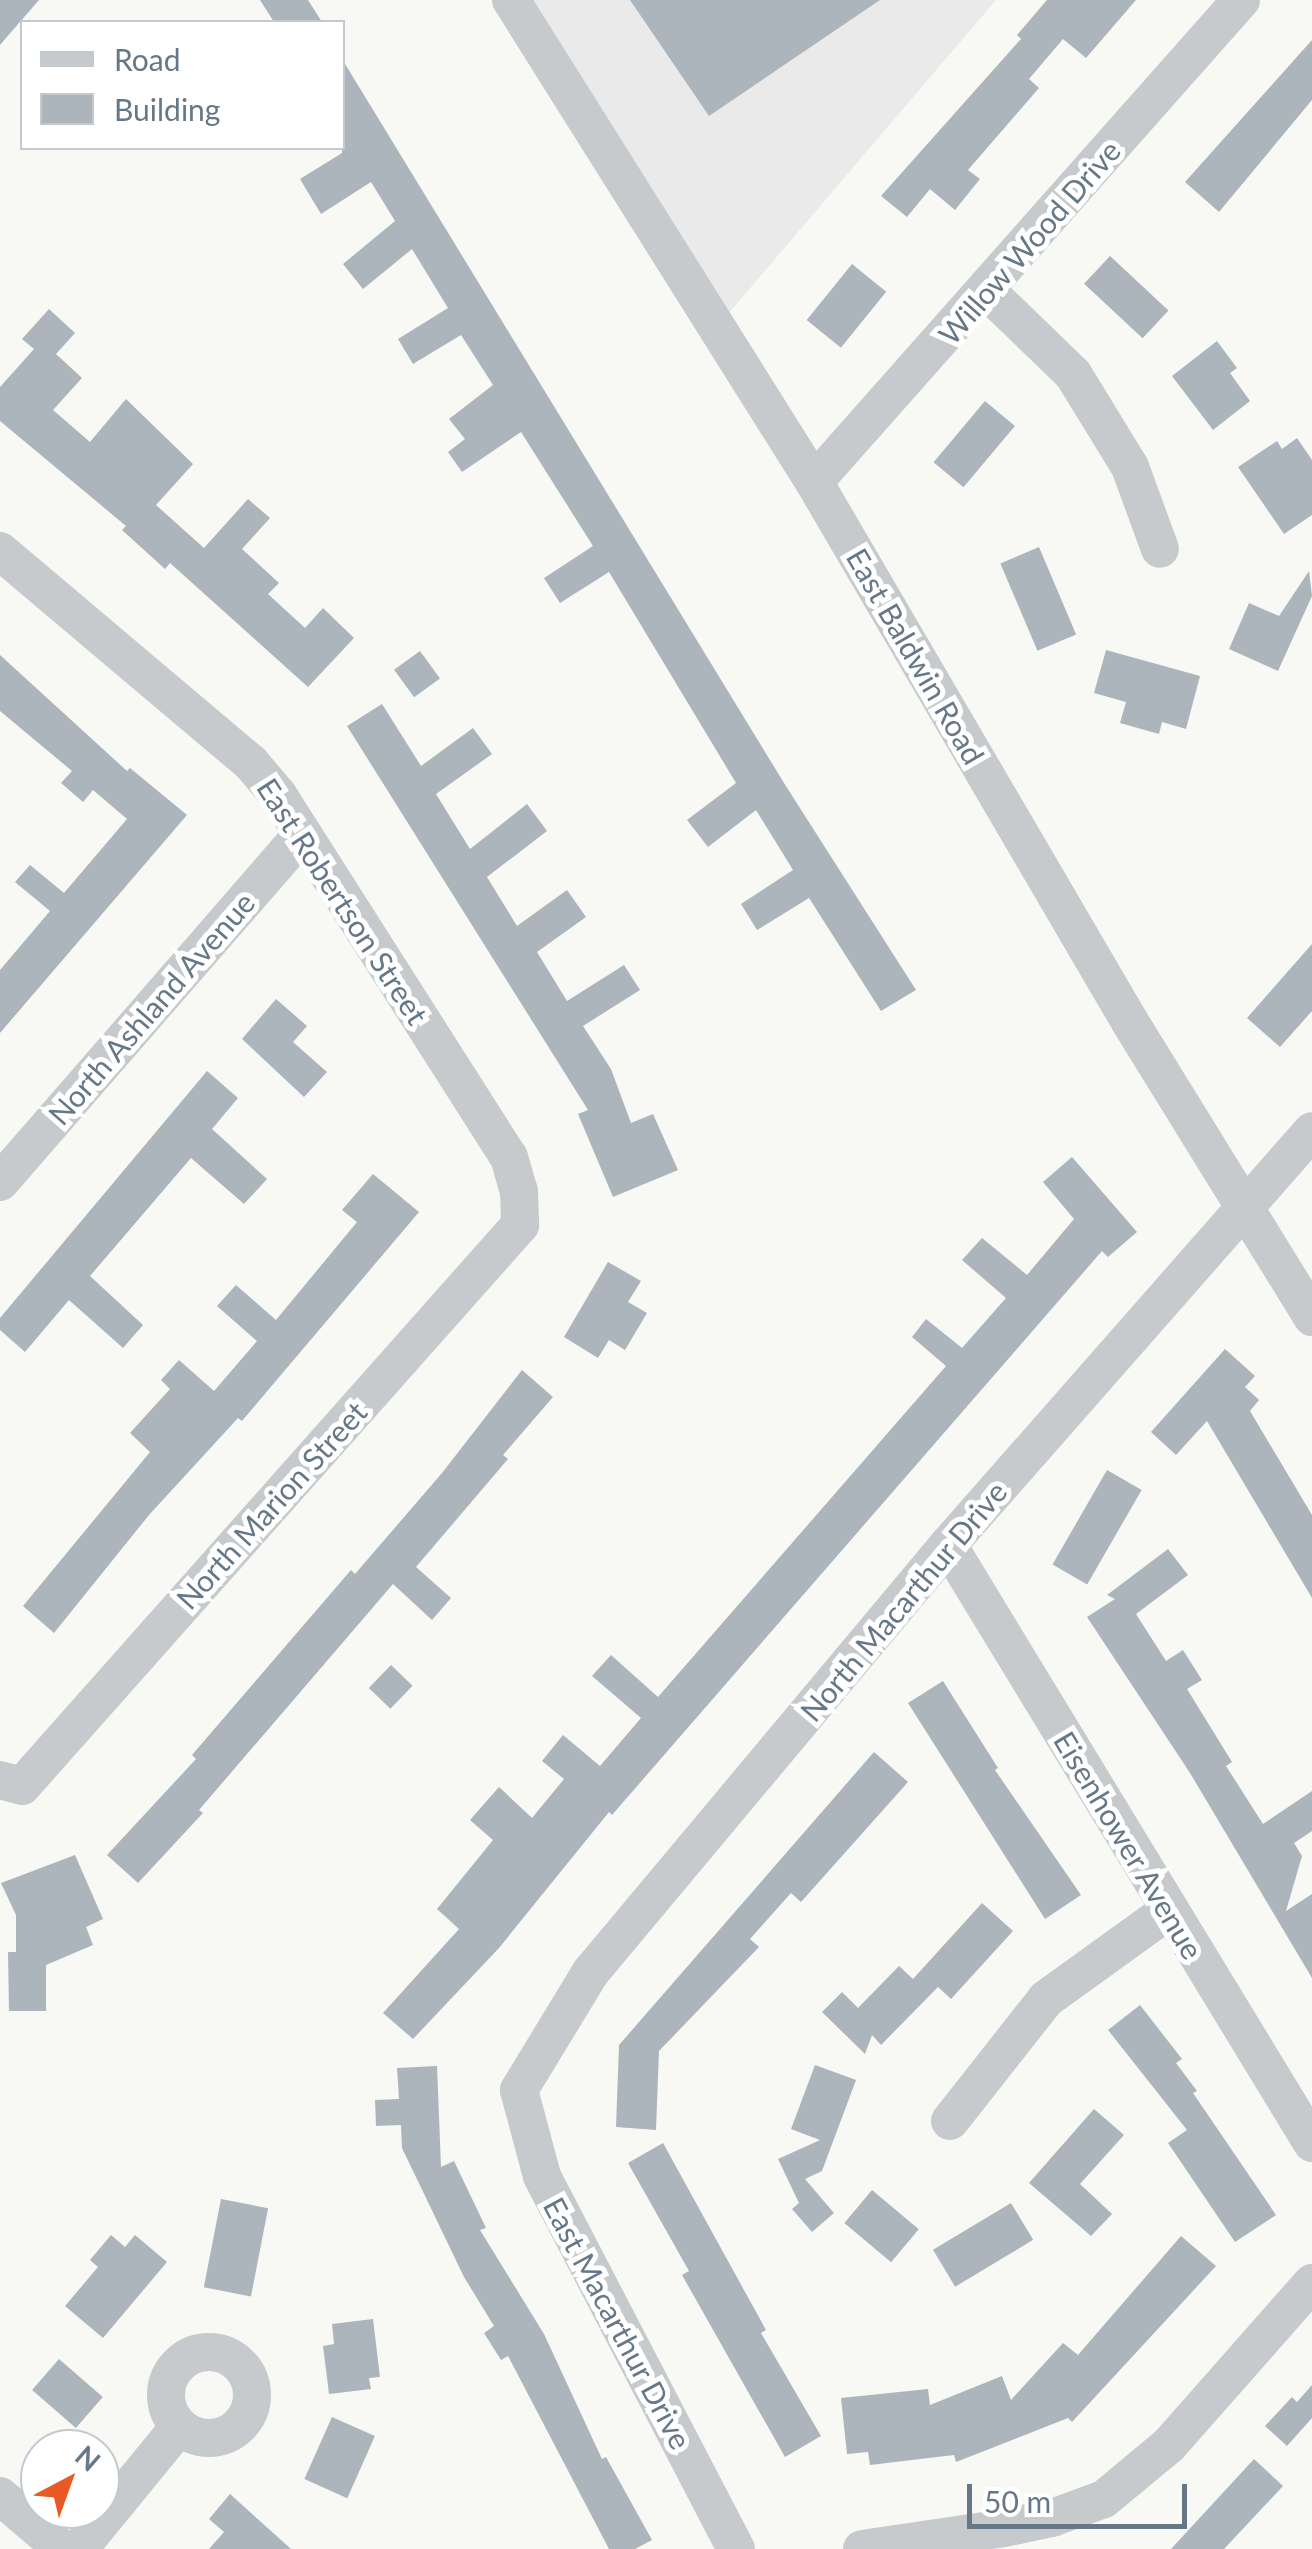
<!DOCTYPE html>
<html>
<head>
<meta charset="utf-8">
<style>
  body { margin:0 }
  #map { position:relative; width:1312px; height:2549px; overflow:hidden; background:#f8f8f5; font-family:Lato,sans-serif }
  div>[style] { position:absolute }
  .built>* { inset:0; background:#e9eae9 }
  .building>* { inset:0; background:#acb5bb; transform-origin:0 0 }
  .minor>* { height:38px; margin:-19px; padding:0 19px; transform-origin:19px; border-radius:19px; background:#c6cacd }
  .minor>.ring { margin:-19px; padding:0; box-sizing:content-box; background:none; border:38px solid #c6cacd; border-radius:50% }
  span { translate:-50% -50%; white-space:nowrap; text-align:center; line-height:1.15; -webkit-text-stroke:10px #fff; paint-order:stroke }
  .street-label { font-size:30px; color:#667887 }
  .legend { position:absolute; left:20px; top:20px; width:325px; height:130px; box-sizing:border-box; background:#fff; border:2px solid #c2c9cf; margin:0; padding:12px 18px; list-style:none; font-size:30px; color:#667887 }
  .legend li { display:flex; align-items:center; gap:20px; height:50px }
  .legend b { width:50px; border:2px solid #c2c9cf }
  .north { position:absolute; left:20px; top:2429px; width:100px; height:100px; box-sizing:border-box; background:#fff; border:2px solid #c2c9cf; border-radius:50%; rotate:41deg; font-size:28px; font-weight:700; line-height:40px; text-align:center; color:#667887 }
  .north::after { content:''; display:block; margin:auto; width:35px; height:45px; background:#e95925; clip-path:polygon(50% 0,100% 100%,50% 72%,0 100%) }
  .scale { position:absolute; left:967px; top:2484px; width:220px; height:45px; box-sizing:border-box; border:5px solid #667887; border-top:0; padding-left:12px; font-size:30px; line-height:35px; white-space:nowrap; color:#667887; -webkit-text-stroke:8px #fff; paint-order:stroke }
</style>
</head>
<body>
<div id="map">
  <div class="built">
    <i style="clip-path:polygon(511px 0,996px 0,716px 328px)"></i>
  </div>
  <div class="building">
    <i style="clip-path:polygon(0 0,39px 0,0 45px)"></i>
    <i style="clip-path:polygon(260px 0,308px 0,322px 22px,274px 22px)"></i>
    <i style="clip-path:polygon(630px 0,880px 0,709px 116px)"></i>
    <i style="clip-path:polygon(1047px 0,1136px 0,1086px 58px,1063px 39px,1029px 79px,1039px 88px,968px 170px,980px 179px,955px 210px,930px 189px,907px 217px,881px 196px,1021px 39px,1017px 35px)"></i>
    <i style="clip-path:polygon(1312px 40px,1312px 100px,1219px 212px,1185px 182px)"></i>
    <i style="clip-path:polygon(342px 59px,784px 783px,916px 990px,881px 1011px,809px 898px,757px 930px,741px 904px,793px 870px,756px 810px,708px 847px,687px 820px,736px 783px,609px 572px,560px 603px,544px 578px,593px 546px,521px 432px,462px 472px,448px 452px,465px 439px,449px 419px,493px 385px,461px 335px,413px 364px,398px 339px,448px 308px,412px 249px,363px 289px,343px 264px,395px 221px,371px 182px,321px 214px,300px 179px,342px 153px)"></i>
    <i style="left:1110px;top:256px;width:80px;height:38px;rotate:43deg"></i>
    <i style="left:852px;top:264px;width:44px;height:72px;rotate:39deg"></i>
    <i style="clip-path:polygon(49px 309px,75px 333px,56px 354px,82px 378px,53px 410px,90px 442px,126px 399px,193px 464px,156px 505px,204px 548px,248px 499px,270px 518px,242px 549px,279px 583px,268px 594px,305px 628px,323px 608px,354px 638px,308px 687px,170px 563px,165px 569px,122px 530px,126px 526px,0 421px,0 387px,34px 349px,22px 339px)"></i>
    <i style="clip-path:polygon(1217px 341px,1237px 368px,1230px 373px,1250px 401px,1213px 430px,1172px 376px)"></i>
    <i style="left:985px;top:401px;width:39px;height:80px;rotate:40deg"></i>
    <i style="clip-path:polygon(1297px 438px,1312px 460px,1312px 515px,1284px 534px,1238px 467px,1277px 441px,1282px 449px)"></i>
    <i style="left:1039px;top:547px;width:95px;height:42px;rotate:67deg"></i>
    <i style="clip-path:polygon(1309px 571px,1312px 596px,1278px 671px,1229px 649px,1249px 603px,1279px 616px)"></i>
    <i style="clip-path:polygon(1106px 650px,1200px 676px,1186px 729px,1162px 722px,1159px 734px,1120px 723px,1126px 702px,1094px 693px)"></i>
    <i style="left:420px;top:651px;width:34px;height:32px;rotate:54deg"></i>
    <i style="clip-path:polygon(0 655px,127px 771px,130px 768px,187px 815px,0 1033px,0 970px,50px 911px,15px 882px,30px 865px,64px 893px,127px 819px,93px 790px,83px 802px,61px 783px,72px 771px,0 711px)"></i>
    <i style="clip-path:polygon(382px 704px,421px 766px,473px 728px,492px 754px,436px 794px,470px 849px,527px 804px,547px 831px,487px 877px,517px 926px,567px 890px,586px 917px,537px 952px,567px 1001px,624px 965px,640px 990px,583px 1026px,611px 1069px,631px 1123px,653px 1114px,678px 1170px,613px 1197px,578px 1114px,588px 1110px,347px 726px)"></i>
    <i style="clip-path:polygon(1312px 944px,1312px 1011px,1280px 1047px,1247px 1018px)"></i>
    <i style="clip-path:polygon(276px 999px,307px 1026px,293px 1042px,327px 1072px,304px 1097px,242px 1039px)"></i>
    <i style="clip-path:polygon(207px 1071px,238px 1098px,212px 1129px,267px 1179px,244px 1204px,191px 1158px,90px 1276px,143px 1325px,123px 1348px,69px 1300px,25px 1352px,0 1330px,0 1318px)"></i>
    <i style="clip-path:polygon(1072px 1157px,1137px 1232px,1108px 1257px,1102px 1251px,612px 1815px,609px 1812px,499px 1948px,413px 2039px,383px 2013px,459px 1929px,437px 1909px,493px 1840px,470px 1820px,499px 1787px,532px 1818px,564px 1779px,542px 1761px,563px 1735px,600px 1766px,641px 1718px,592px 1676px,611px 1655px,658px 1697px,946px 1366px,912px 1337px,926px 1319px,962px 1348px,1006px 1298px,962px 1260px,982px 1238px,1027px 1275px,1074px 1219px,1043px 1182px)"></i>
    <i style="clip-path:polygon(373px 1174px,419px 1212px,242px 1421px,238px 1418px,149px 1515px,54px 1633px,23px 1606px,150px 1452px,130px 1433px,170px 1389px,161px 1380px,179px 1360px,214px 1391px,257px 1341px,217px 1306px,236px 1285px,276px 1320px,357px 1222px,342px 1210px)"></i>
    <i style="clip-path:polygon(608px 1262px,641px 1281px,628px 1302px,647px 1313px,625px 1350px,609px 1340px,598px 1358px,564px 1337px)"></i>
    <i style="clip-path:polygon(1225px 1349px,1255px 1376px,1245px 1387px,1259px 1400px,1250px 1411px,1312px 1515px,1312px 1598px,1207px 1421px,1176px 1455px,1151px 1432px)"></i>
    <i style="clip-path:polygon(522px 1370px,553px 1397px,503px 1455px,508px 1459px,416px 1567px,451px 1598px,432px 1620px,393px 1584px,199px 1810px,203px 1813px,138px 1883px,107px 1855px,196px 1759px,192px 1755px,351px 1570px,355px 1574px,442px 1473px)"></i>
    <i style="left:1107px;top:1470px;width:40px;height:109px;rotate:30deg"></i>
    <i style="clip-path:polygon(1168px 1549px,1188px 1575px,1136px 1614px,1166px 1661px,1183px 1650px,1202px 1680px,1187px 1689px,1232px 1762px,1226px 1766px,1263px 1824px,1312px 1791px,1312px 1831px,1294px 1843px,1302px 1856px,1286px 1911px,1312px 1894px,1312px 1978px,1190px 1773px,1087px 1617px,1115px 1599px,1107px 1595px)"></i>
    <i style="left:391px;top:1665px;width:30px;height:32px;rotate:44deg"></i>
    <i style="clip-path:polygon(943px 1681px,998px 1768px,995px 1770px,1081px 1895px,1045px 1919px,908px 1703px)"></i>
    <i style="clip-path:polygon(874px 1752px,908px 1782px,801px 1902px,791px 1893px,750px 1939px,759px 1947px,659px 2051px,656px 2130px,616px 2127px,619px 2045px)"></i>
    <i style="clip-path:polygon(75px 1855px,103px 1919px,86px 1927px,93px 1945px,46px 1965px,46px 2011px,9px 2011px,8px 1952px,16px 1952px,16px 1915px,1px 1883px)"></i>
    <i style="clip-path:polygon(982px 1903px,1013px 1931px,951px 1999px,938px 1987px,881px 2045px,872px 2035px,865px 2054px,822px 2012px,842px 1992px,858px 2008px,899px 1966px,913px 1979px)"></i>
    <i style="clip-path:polygon(1140px 2005px,1182px 2059px,1176px 2063px,1197px 2091px,1193px 2093px,1276px 2215px,1235px 2242px,1168px 2143px,1187px 2130px,1108px 2030px)"></i>
    <i style="clip-path:polygon(815px 2065px,856px 2080px,822px 2171px,805px 2179px,834px 2213px,812px 2232px,792px 2209px,799px 2203px,778px 2159px,820px 2140px,791px 2129px)"></i>
    <i style="clip-path:polygon(437px 2066px,441px 2167px,454px 2161px,486px 2228px,480px 2230px,544px 2334px,602px 2459px,606px 2457px,652px 2540px,635px 2549px,609px 2549px,508px 2356px,501px 2360px,484px 2333px,494px 2326px,464px 2277px,402px 2148px,401px 2125px,376px 2126px,375px 2100px,399px 2099px,397px 2068px)"></i>
    <i style="clip-path:polygon(1094px 2109px,1124px 2135px,1080px 2184px,1112px 2214px,1091px 2236px,1029px 2183px)"></i>
    <i style="clip-path:polygon(663px 2143px,766px 2330px,761px 2333px,821px 2436px,785px 2457px,682px 2275px,689px 2271px,628px 2163px)"></i>
    <i style="left:872px;top:2190px;width:61px;height:43px;rotate:40deg"></i>
    <i style="left:221px;top:2199px;width:48px;height:90px;rotate:11deg"></i>
    <i style="left:1011px;top:2203px;width:43px;height:91px;rotate:59deg"></i>
    <i style="clip-path:polygon(111px 2235px,125px 2247px,135px 2235px,167px 2262px,103px 2338px,65px 2306px,98px 2267px,90px 2260px)"></i>
    <i style="clip-path:polygon(1181px 2236px,1216px 2266px,1072px 2422px,1068px 2418px,956px 2462px,954px 2455px,870px 2465px,868px 2452px,847px 2454px,841px 2398px,928px 2389px,930px 2405px,1002px 2376px,1011px 2400px,1063px 2343px,1078px 2355px)"></i>
    <i style="clip-path:polygon(373px 2319px,380px 2377px,369px 2378px,371px 2389px,329px 2394px,323px 2346px,334px 2344px,332px 2324px)"></i>
    <i style="left:59px;top:2359px;width:58px;height:41px;rotate:41deg"></i>
    <i style="clip-path:polygon(1312px 2385px,1312px 2418px,1287px 2446px,1265px 2426px,1292px 2397px,1297px 2402px)"></i>
    <i style="left:332px;top:2417px;width:47px;height:68px;rotate:24deg"></i>
    <i style="clip-path:polygon(1254px 2459px,1283px 2486px,1224px 2549px,1171px 2549px)"></i>
    <i style="clip-path:polygon(230px 2494px,291px 2549px,209px 2549px,224px 2532px,209px 2519px)"></i>
  </div>
  <div class="minor">
    <i style="left:511px;top:0;width:569px;rotate:57.85deg"></i>
    <i style="left:814px;top:482px;width:626px;rotate:59.66deg"></i>
    <i style="left:1130px;top:1022px;width:347px;rotate:58.3deg"></i>
    <i style="left:987px;top:291px;width:120px;rotate:44deg"></i>
    <i style="left:1073px;top:374px;width:109px;rotate:58.5deg"></i>
    <i style="left:1130px;top:467px;width:87px;rotate:69.9deg"></i>
    <i style="left:814px;top:482px;width:644px;rotate:-48.46deg"></i>
    <i style="left:0;top:551px;width:329px;rotate:40.2deg"></i>
    <i style="left:251px;top:763px;width:42px;rotate:49.8deg"></i>
    <i style="left:278px;top:795px;width:429px;rotate:57.5deg"></i>
    <i style="left:509px;top:1157px;width:35px;rotate:74deg"></i>
    <i style="left:519px;top:1191px;width:34px;rotate:88deg"></i>
    <i style="left:520px;top:1225px;width:750px;rotate:131.6deg"></i>
    <i style="left:22px;top:1786px;width:23px;rotate:-165deg"></i>
    <i style="left:0;top:1182px;width:461px;rotate:-49deg"></i>
    <i style="left:948px;top:1545px;width:700px;rotate:58.67deg"></i>
    <i style="left:950px;top:2121px;width:155px;rotate:-51.8deg"></i>
    <i style="left:1046px;top:1999px;width:150px;rotate:-35.8deg"></i>
    <i class="ring" style="left:166px;top:2352px;width:48px;height:48px"></i>
    <i style="left:0;top:2496px;width:82px;rotate:40.5deg"></i>
    <i style="left:79px;top:2549px;width:158px;rotate:-50.7deg"></i>
    <i style="left:736px;top:2549px;width:420px;rotate:-117.5deg"></i>
    <i style="left:542px;top:2176px;width:89px;rotate:-105deg"></i>
    <i style="left:519px;top:2090px;width:137px;rotate:-58.7deg"></i>
    <i style="left:590px;top:1973px;width:558px;rotate:-50.09deg"></i>
    <i style="left:948px;top:1545px;width:551px;rotate:-48.68deg"></i>
    <i style="left:862px;top:2549px;width:144px;rotate:-8.4deg"></i>
    <i style="left:1004px;top:2528px;width:49px;rotate:-11.8deg"></i>
    <i style="left:1052px;top:2518px;width:55px;rotate:-20.1deg"></i>
    <i style="left:1104px;top:2499px;width:85px;rotate:-39.7deg"></i>
    <i style="left:1169px;top:2445px;width:216px;rotate:-48.6deg"></i>
  </div>
  <div class="street-label">
    <span style="left:1029px;top:242px;rotate:-49deg">Willow Wood Drive</span>
    <span style="left:916px;top:656px;rotate:60deg">East Baldwin Road</span>
    <span style="left:343px;top:901px;rotate:57deg">East Robertson Street</span>
    <span style="left:151px;top:1008px;rotate:-49deg">North Ashland Avenue</span>
    <span style="left:271px;top:1505px;rotate:-48deg">North Marion Street</span>
    <span style="left:903px;top:1601px;rotate:-50deg">North Macarthur Drive</span>
    <span style="left:1129px;top:1845px;rotate:59deg">Eisenhower Avenue</span>
    <span style="left:618px;top:2323px;rotate:62deg">East Macarthur Drive</span>
  </div>
  <ul class="legend">
  <li><b style="height:12px;background:#c6cacd"></b>Road</li>
  <li><b style="height:28px;background:#acb5bb"></b>Building</li>
  </ul>
  <div class="north">N</div>
  <div class="scale">50 m</div>
</div>
</body>
</html>
